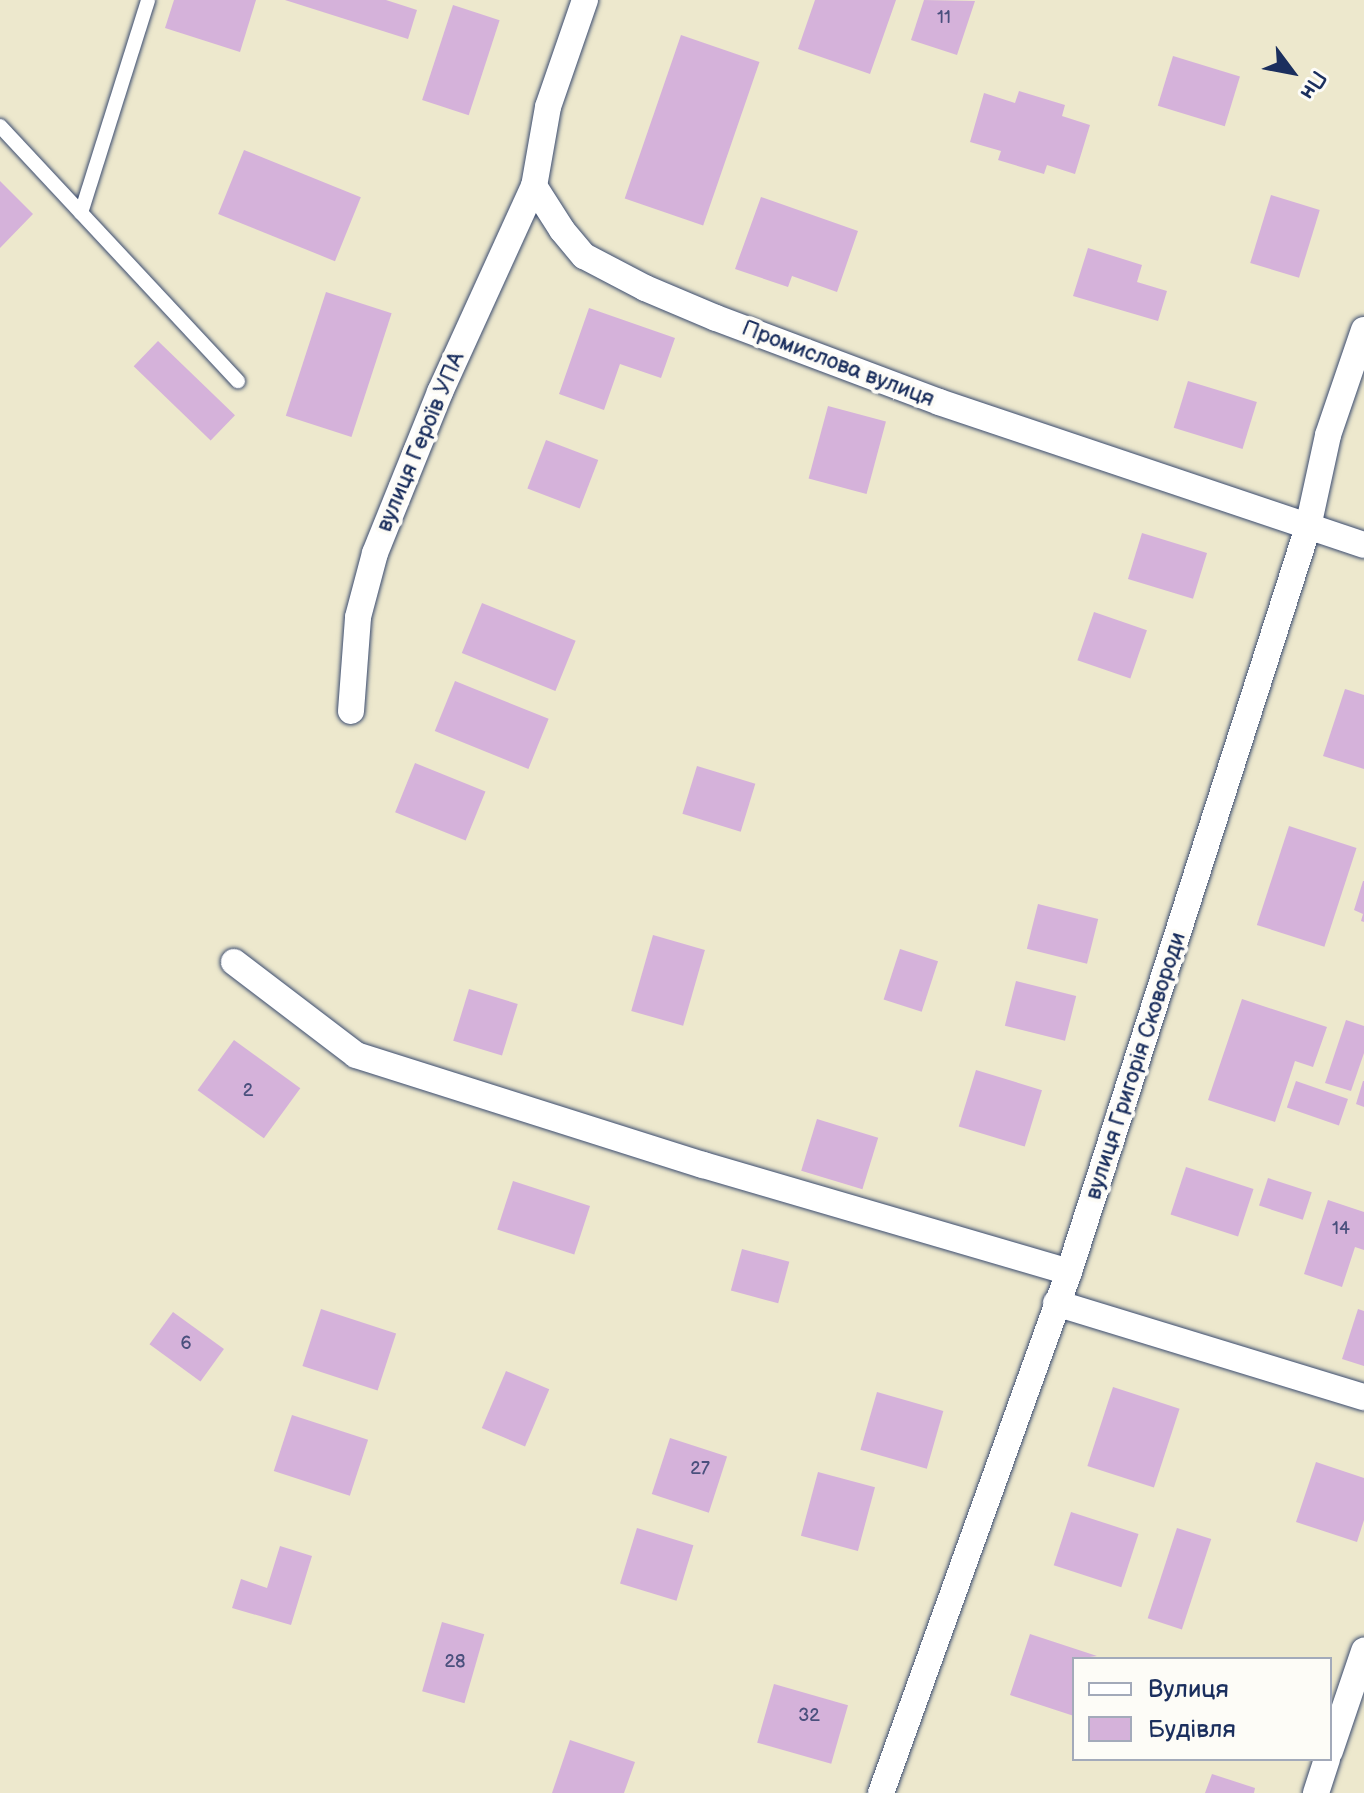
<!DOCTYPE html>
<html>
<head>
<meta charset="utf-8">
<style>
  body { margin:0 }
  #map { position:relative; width:1364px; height:1793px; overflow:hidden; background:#ede8cd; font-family:"Balsamiq Sans",sans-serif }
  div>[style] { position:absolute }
  .building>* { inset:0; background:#d5b2da; transform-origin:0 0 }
  .roads { filter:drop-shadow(0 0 2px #3a4b6f) drop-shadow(0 0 2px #3a4b6f) }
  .lane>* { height:14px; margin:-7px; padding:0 7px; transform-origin:7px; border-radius:7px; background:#fff }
  .street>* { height:26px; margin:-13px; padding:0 13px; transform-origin:13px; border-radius:13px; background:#fff }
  span { translate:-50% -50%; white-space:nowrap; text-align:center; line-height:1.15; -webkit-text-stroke:8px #fdfcf7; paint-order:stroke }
  .number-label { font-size:18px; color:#4a507d }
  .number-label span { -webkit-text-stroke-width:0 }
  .street-label { font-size:22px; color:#1b2f5e }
  .legend { position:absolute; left:1072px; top:1657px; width:260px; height:104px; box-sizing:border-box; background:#fdfcf7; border:2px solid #a3aaba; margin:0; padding:10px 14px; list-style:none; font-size:24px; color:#1b2f5e }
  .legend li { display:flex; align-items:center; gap:16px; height:40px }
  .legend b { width:40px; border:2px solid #a3aaba }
  .north { position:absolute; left:1252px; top:32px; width:80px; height:80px; -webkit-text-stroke:6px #fdfcf7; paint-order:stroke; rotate:122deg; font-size:22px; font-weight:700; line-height:32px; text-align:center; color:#1b2f5e }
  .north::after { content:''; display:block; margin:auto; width:28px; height:36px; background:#1b2f5e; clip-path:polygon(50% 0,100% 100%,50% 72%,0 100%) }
</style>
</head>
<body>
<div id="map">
  <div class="building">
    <i style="clip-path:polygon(174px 0,256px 0,240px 52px,165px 28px)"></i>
    <i style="clip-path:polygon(285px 0,386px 0,417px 10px,408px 39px)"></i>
    <i style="clip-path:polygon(815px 0,896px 0,870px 74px,798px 49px)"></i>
    <i style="clip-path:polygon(924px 0,975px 1px,957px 55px,911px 40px)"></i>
    <i style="left:453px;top:5px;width:49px;height:100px;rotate:18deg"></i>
    <i style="left:681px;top:35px;width:83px;height:173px;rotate:19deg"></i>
    <i style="left:1173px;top:56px;width:70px;height:52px;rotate:17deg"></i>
    <i style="clip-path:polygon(1019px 91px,1065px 105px,1062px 116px,1090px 125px,1075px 174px,1047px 165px,1044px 174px,998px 160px,1001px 151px,970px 142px,984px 93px,1015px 103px)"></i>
    <i style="left:244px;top:150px;width:126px;height:69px;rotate:22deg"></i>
    <i style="clip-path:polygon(0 181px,33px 214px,0 248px)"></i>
    <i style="left:1271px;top:195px;width:51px;height:71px;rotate:17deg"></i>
    <i style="clip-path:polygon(761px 197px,858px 231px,837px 292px,792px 276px,788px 287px,735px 269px)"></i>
    <i style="clip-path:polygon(1088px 248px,1142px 265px,1137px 282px,1167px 291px,1158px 321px,1073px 296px)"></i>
    <i style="left:326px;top:292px;width:69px;height:130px;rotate:18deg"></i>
    <i style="clip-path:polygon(589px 308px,675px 338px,661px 378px,620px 364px,604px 410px,559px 394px)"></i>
    <i style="left:158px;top:341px;width:107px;height:35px;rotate:44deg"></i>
    <i style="left:1188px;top:381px;width:72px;height:49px;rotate:17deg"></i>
    <i style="left:828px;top:406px;width:60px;height:75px;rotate:15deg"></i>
    <i style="left:546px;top:440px;width:56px;height:52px;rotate:21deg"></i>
    <i style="left:1142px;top:533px;width:68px;height:48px;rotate:17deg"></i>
    <i style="left:482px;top:603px;width:101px;height:54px;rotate:22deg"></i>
    <i style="left:1094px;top:612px;width:56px;height:51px;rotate:19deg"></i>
    <i style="left:455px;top:681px;width:101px;height:54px;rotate:22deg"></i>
    <i style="clip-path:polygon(1345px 689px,1364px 695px,1364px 769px,1323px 756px)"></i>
    <i style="left:415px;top:763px;width:76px;height:53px;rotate:22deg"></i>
    <i style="left:697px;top:766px;width:61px;height:50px;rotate:17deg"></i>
    <i style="left:1289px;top:826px;width:71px;height:104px;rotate:18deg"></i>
    <i style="clip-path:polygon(1363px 881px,1364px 881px,1364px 922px,1361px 921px,1363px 914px,1354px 910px)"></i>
    <i style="left:1038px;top:904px;width:62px;height:46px;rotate:14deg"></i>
    <i style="left:653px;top:935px;width:54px;height:79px;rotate:16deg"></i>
    <i style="left:900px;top:949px;width:40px;height:53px;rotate:18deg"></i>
    <i style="left:1016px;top:981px;width:62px;height:46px;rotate:14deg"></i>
    <i style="left:469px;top:989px;width:51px;height:54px;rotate:17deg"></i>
    <i style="clip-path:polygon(1242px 999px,1327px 1027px,1313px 1067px,1295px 1061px,1275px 1122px,1208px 1100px)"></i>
    <i style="clip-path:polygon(1346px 1020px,1364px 1026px,1364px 1053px,1351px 1091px,1325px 1083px)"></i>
    <i style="left:234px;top:1040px;width:82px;height:62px;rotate:36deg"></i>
    <i style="left:976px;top:1070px;width:69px;height:59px;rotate:17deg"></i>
    <i style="left:1296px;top:1081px;width:55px;height:28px;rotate:19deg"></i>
    <i style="clip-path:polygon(1363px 1081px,1364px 1081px,1364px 1107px,1356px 1104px)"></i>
    <i style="left:817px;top:1119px;width:64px;height:54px;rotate:17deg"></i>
    <i style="left:1186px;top:1167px;width:71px;height:50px;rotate:18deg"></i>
    <i style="left:1268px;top:1178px;width:46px;height:29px;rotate:18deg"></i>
    <i style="left:513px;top:1181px;width:81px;height:51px;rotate:18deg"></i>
    <i style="clip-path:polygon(1328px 1200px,1364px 1212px,1364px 1250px,1355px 1247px,1342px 1287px,1304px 1274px)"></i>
    <i style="left:742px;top:1249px;width:49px;height:43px;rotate:15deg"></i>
    <i style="left:321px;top:1309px;width:79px;height:60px;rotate:18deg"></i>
    <i style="clip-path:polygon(1358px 1309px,1364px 1311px,1364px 1366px,1342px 1359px)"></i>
    <i style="left:173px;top:1312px;width:63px;height:40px;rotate:36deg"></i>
    <i style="left:506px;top:1371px;width:47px;height:62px;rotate:23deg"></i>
    <i style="left:1113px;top:1387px;width:70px;height:83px;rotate:18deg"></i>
    <i style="left:877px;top:1392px;width:69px;height:60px;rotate:16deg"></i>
    <i style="left:292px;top:1415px;width:80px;height:59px;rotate:18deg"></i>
    <i style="left:670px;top:1438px;width:60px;height:59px;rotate:18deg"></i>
    <i style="clip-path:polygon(1316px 1462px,1364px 1478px,1364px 1520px,1357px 1542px,1296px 1522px)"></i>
    <i style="left:818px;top:1472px;width:59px;height:66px;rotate:15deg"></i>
    <i style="left:1071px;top:1512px;width:71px;height:56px;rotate:18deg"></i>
    <i style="left:637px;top:1528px;width:59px;height:58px;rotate:17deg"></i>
    <i style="left:1177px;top:1528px;width:36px;height:95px;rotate:18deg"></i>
    <i style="clip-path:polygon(280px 1546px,312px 1556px,291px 1625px,232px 1608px,241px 1579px,267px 1588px)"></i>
    <i style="left:442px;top:1622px;width:44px;height:72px;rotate:16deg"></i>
    <i style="clip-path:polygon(1030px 1634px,1097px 1656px,1074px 1659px,1074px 1716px,1010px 1695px)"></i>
    <i style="left:774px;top:1684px;width:77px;height:61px;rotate:16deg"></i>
    <i style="clip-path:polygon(570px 1740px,635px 1762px,624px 1793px,552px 1793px)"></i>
    <i style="clip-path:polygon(1212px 1774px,1255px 1788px,1254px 1793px,1205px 1793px)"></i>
  </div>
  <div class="roads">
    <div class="lane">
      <i style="left:0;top:126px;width:349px;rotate:47deg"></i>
      <i style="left:81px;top:213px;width:223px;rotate:-72.5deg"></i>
    </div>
    <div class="street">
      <i style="left:585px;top:0;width:113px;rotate:109.1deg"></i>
      <i style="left:548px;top:107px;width:80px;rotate:100deg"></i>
      <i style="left:534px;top:186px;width:52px;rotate:57.5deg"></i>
      <i style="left:562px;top:230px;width:34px;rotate:50deg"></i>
      <i style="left:584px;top:256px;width:69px;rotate:27.7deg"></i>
      <i style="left:645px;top:288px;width:77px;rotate:22.9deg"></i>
      <i style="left:716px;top:318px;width:238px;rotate:20.6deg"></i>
      <i style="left:939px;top:402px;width:448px;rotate:18.6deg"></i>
      <i style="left:351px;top:711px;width:94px;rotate:-85.7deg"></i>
      <i style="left:358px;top:617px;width:66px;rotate:-75.1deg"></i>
      <i style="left:375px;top:553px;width:174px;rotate:-68deg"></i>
      <i style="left:440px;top:392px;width:226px;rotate:-65.5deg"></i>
      <i style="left:234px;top:962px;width:153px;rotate:37.3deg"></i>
      <i style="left:356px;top:1055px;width:364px;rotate:17.6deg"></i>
      <i style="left:703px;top:1165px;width:381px;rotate:16.3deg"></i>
      <i style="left:1056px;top:1303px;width:322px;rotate:17deg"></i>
      <i style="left:1330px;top:1751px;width:106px;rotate:-71.2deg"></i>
      <i style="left:881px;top:1793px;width:554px;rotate:-70.16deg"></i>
      <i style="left:1069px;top:1272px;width:782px;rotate:-72.21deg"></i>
      <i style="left:1308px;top:527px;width:94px;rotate:-77.7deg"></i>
      <i style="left:1328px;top:435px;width:111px;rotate:-71.1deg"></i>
      <i style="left:1316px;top:1793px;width:36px;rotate:-72deg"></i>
    </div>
  </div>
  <div class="number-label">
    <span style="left:944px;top:18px">11</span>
    <span style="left:248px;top:1091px">2</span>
    <span style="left:1341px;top:1229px">14</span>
    <span style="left:186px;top:1344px">6</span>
    <span style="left:700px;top:1469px">27</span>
    <span style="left:455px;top:1662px">28</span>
    <span style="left:809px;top:1716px">32</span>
  </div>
  <div class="street-label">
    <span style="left:838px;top:364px;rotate:21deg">Промислова вулиця</span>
    <span style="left:421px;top:442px;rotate:-67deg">вулиця Героїв УПА</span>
    <span style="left:1136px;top:1066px;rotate:-72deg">вулиця Григорія Сковороди</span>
  </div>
  <ul class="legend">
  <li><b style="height:10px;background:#fff"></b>Вулиця</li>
  <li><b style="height:22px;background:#d5b2da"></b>Будівля</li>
  </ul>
  <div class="north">Пн</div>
</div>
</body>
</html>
